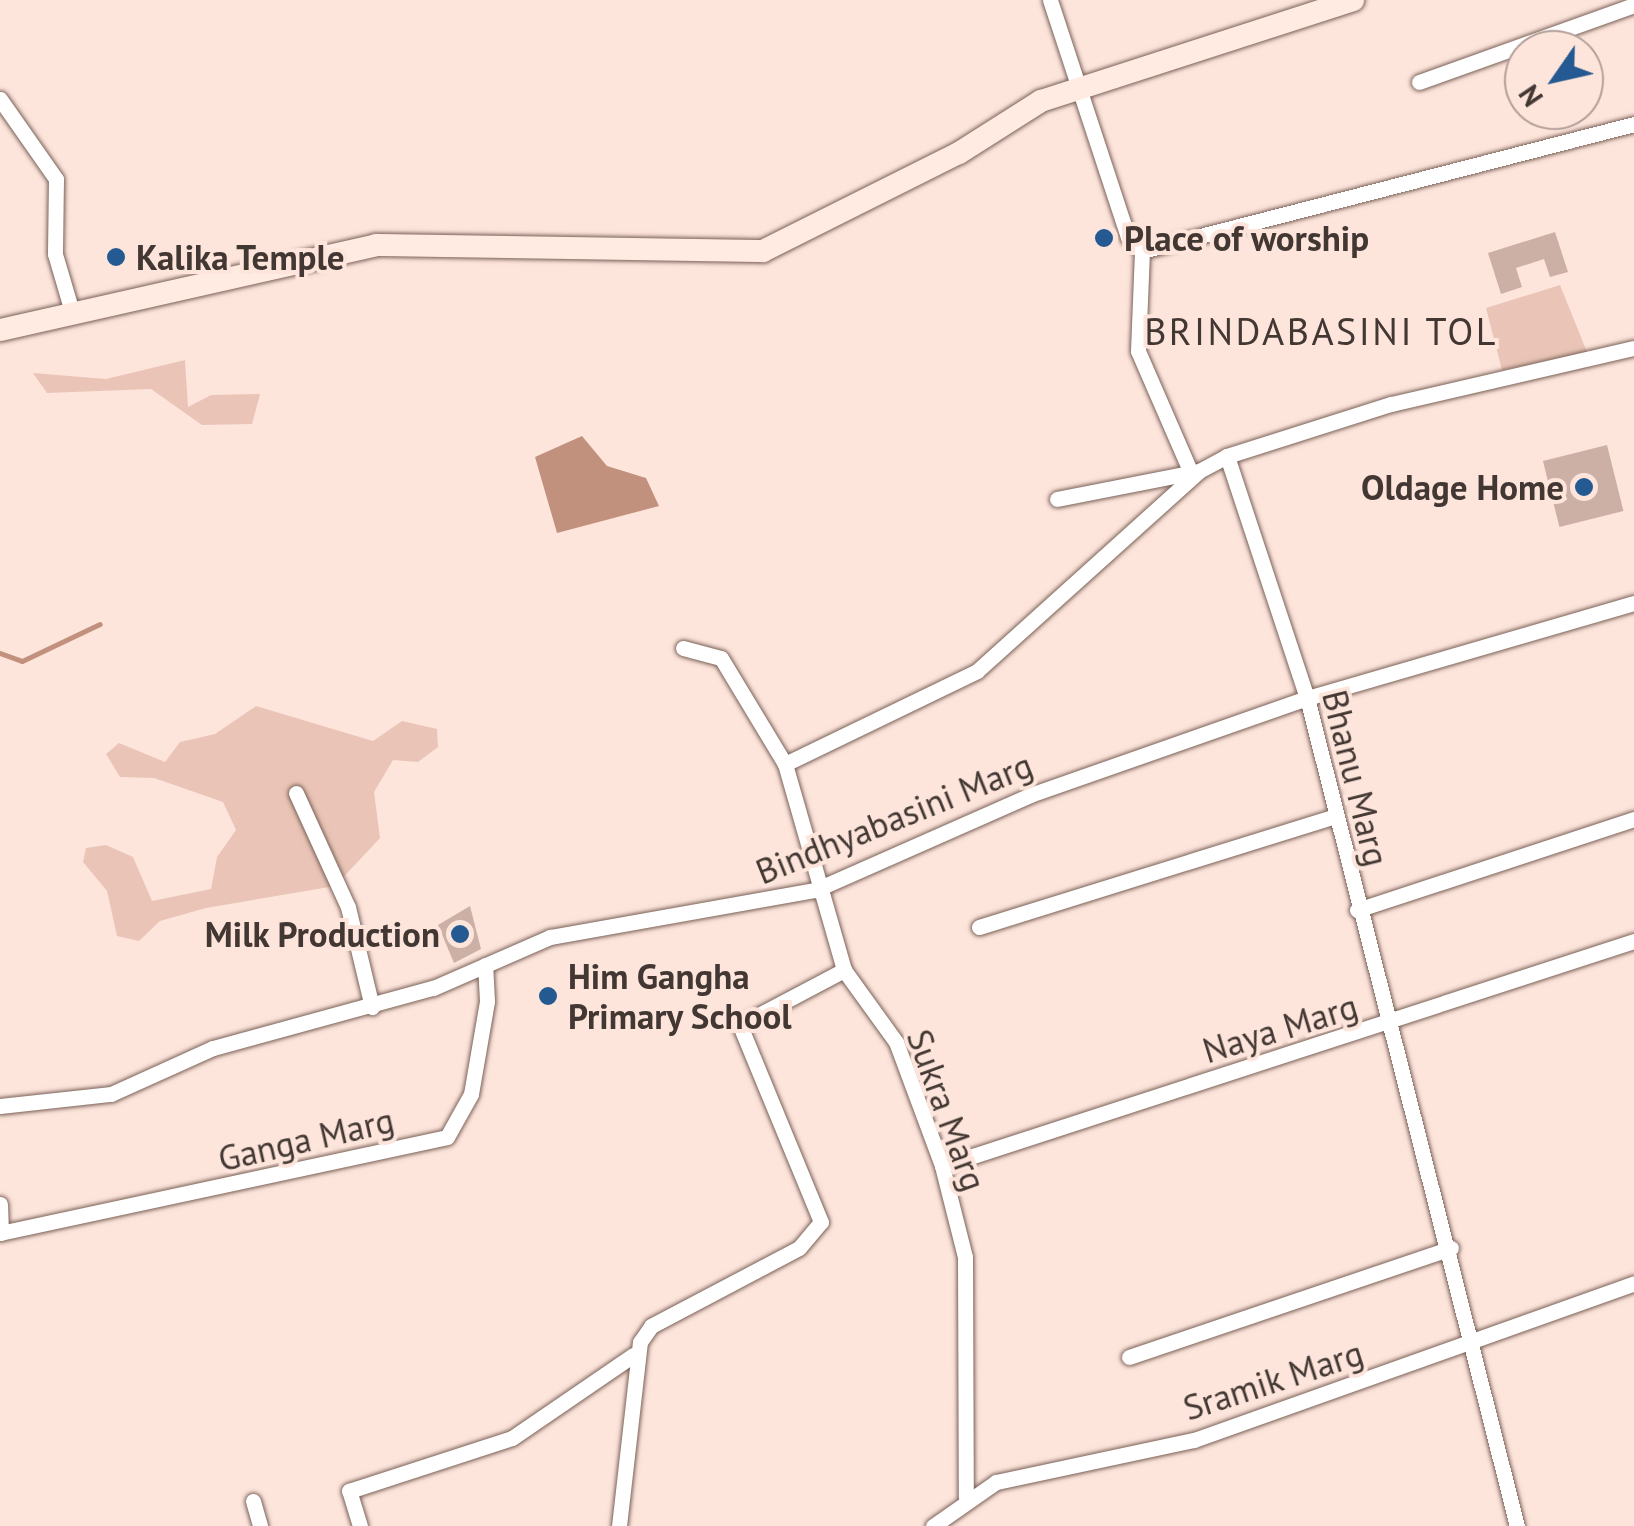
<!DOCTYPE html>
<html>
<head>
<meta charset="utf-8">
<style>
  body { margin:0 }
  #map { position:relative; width:1634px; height:1526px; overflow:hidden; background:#fde5dc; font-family:"PT Sans",sans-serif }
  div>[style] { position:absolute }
  .green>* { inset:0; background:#eac5b7 }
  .water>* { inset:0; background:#c2917e }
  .stream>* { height:5px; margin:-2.5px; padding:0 2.5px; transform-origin:2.5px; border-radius:2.5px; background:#c2917e }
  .building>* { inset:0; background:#ccb0a5; transform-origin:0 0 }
  .roads { filter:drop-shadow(0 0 2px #7a6157) drop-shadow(0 0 2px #7a6157) }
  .street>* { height:15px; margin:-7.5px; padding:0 7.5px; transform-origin:7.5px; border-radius:7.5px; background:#fff }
  .secondary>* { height:22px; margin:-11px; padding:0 11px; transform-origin:11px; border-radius:11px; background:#ffebe2 }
  .dots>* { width:28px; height:28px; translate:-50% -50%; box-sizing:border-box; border:5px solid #fde5dc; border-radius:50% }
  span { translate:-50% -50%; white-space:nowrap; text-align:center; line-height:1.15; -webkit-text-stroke:8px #fde5dc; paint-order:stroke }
  .poi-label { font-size:35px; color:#423732; font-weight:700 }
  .left { translate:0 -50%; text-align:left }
  .right { translate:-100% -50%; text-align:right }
  .street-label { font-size:35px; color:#423732 }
  .neighbourhood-label { font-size:38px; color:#423732; letter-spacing:2.5px }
  .north { position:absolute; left:1504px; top:30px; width:100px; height:100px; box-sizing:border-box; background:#fde5dc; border:2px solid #b29f98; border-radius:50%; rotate:236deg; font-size:28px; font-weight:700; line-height:40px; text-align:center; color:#423732 }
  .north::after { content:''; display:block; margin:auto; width:35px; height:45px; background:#245991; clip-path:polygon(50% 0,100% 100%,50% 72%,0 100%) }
</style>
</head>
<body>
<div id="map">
  <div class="green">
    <i style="clip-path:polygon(1560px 285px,1587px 352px,1502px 370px,1486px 308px)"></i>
    <i style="clip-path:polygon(185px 360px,188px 407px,211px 395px,260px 394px,252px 424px,202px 425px,151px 389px,47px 393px,33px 373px,106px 379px)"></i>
    <i style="clip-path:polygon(256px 706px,373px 741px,402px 721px,437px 729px,438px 747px,418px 762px,393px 760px,374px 792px,380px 838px,335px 886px,206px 908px,160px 921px,139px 941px,117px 936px,107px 891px,83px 862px,86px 848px,106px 845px,133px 857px,152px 901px,211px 889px,217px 857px,236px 830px,223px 802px,154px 778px,120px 777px,106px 754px,119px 743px,165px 762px,180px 742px,215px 734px)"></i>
  </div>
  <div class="water">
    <i style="clip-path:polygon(582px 436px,607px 466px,646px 478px,659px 506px,557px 533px,535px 457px)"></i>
  </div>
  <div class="stream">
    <i style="left:0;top:653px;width:23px;rotate:20deg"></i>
    <i style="left:22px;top:661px;width:86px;rotate:-25.4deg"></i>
  </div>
  <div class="building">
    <i style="clip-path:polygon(1555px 232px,1568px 272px,1550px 277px,1544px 259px,1516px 268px,1522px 287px,1501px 294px,1488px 253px)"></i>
    <i style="left:1607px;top:445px;width:68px;height:66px;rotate:76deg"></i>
    <i style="clip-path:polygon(470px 906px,481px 949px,454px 963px,438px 925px)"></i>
  </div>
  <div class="roads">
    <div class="street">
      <i style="left:1050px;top:0;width:250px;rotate:71.8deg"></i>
      <i style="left:1128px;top:237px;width:20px;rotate:45deg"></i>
      <i style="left:1142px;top:251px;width:508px;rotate:-14.47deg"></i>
      <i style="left:1419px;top:82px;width:228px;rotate:-19.7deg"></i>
      <i style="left:0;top:99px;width:98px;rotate:55deg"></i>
      <i style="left:56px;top:179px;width:75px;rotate:90.8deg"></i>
      <i style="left:55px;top:254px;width:64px;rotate:73.6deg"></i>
      <i style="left:1142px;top:251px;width:100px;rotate:92.3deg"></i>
      <i style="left:1138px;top:351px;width:133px;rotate:66.5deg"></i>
      <i style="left:1057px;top:499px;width:141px;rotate:-11.1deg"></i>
      <i style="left:683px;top:648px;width:39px;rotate:15deg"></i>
      <i style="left:721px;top:658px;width:124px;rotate:58.9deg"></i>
      <i style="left:785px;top:764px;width:214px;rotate:74deg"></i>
      <i style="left:844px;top:970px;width:89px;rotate:54.2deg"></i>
      <i style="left:896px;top:1042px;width:132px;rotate:69.6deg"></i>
      <i style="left:942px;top:1166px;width:94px;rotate:75.8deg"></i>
      <i style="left:965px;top:1257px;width:240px;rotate:89.8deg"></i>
      <i style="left:785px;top:764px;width:213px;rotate:-25.8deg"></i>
      <i style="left:977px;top:671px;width:299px;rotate:-42deg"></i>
      <i style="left:1199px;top:471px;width:32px;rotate:-28deg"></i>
      <i style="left:296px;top:793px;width:125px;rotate:65.5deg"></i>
      <i style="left:348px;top:907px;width:103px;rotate:76.5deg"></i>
      <i style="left:1357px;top:910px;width:292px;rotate:-18.2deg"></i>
      <i style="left:979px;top:927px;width:373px;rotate:-17.3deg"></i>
      <i style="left:0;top:1106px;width:112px;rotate:-6.2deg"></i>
      <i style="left:111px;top:1094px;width:112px;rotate:-24.3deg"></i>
      <i style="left:213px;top:1048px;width:228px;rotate:-15.3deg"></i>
      <i style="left:433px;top:988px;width:128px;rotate:-23.6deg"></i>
      <i style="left:550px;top:937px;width:269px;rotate:-10.1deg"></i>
      <i style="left:815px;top:890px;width:235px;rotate:-23.8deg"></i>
      <i style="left:1030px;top:795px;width:293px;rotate:-19.3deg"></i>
      <i style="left:1307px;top:698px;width:341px;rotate:-16.2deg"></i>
      <i style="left:942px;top:1166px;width:728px;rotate:-18.01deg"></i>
      <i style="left:0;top:1204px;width:29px;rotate:88deg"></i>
      <i style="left:0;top:1233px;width:457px;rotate:-12.1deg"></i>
      <i style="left:447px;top:1137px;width:49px;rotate:-60.8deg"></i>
      <i style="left:471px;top:1094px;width:94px;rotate:-80.2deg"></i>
      <i style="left:487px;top:1001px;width:36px;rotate:-93deg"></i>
      <i style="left:1129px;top:1357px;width:340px;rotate:-18.7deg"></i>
      <i style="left:253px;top:1501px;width:26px;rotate:74deg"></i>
      <i style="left:360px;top:1526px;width:37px;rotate:-107deg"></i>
      <i style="left:349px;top:1491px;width:171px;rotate:-18deg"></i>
      <i style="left:512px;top:1438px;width:147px;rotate:-34.4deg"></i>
      <i style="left:619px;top:1526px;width:185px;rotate:-83.5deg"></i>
      <i style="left:640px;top:1342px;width:19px;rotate:-55deg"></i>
      <i style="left:651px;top:1326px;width:167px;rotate:-27.8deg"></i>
      <i style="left:799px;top:1248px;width:34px;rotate:-50deg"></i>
      <i style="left:821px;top:1222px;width:213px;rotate:-112.4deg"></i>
      <i style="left:740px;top:1025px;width:118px;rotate:-27.9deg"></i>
      <i style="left:933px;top:1526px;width:77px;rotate:-34.9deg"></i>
      <i style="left:996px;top:1482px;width:202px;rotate:-12deg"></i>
      <i style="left:1194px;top:1440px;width:467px;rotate:-19.6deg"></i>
      <i style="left:1517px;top:1526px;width:854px;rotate:-104.23deg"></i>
      <i style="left:1307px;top:698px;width:255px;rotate:-108.3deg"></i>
      <i style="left:1227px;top:456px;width:172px;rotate:-17.6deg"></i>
      <i style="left:1391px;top:404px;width:249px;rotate:-13deg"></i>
    </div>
    <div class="secondary">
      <i style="left:0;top:330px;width:385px;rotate:-12.7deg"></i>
      <i style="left:376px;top:245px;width:387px;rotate:0.9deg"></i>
      <i style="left:763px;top:251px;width:219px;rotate:-26.6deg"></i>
      <i style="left:959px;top:153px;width:97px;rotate:-32.4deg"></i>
      <i style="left:1041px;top:101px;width:328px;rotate:-17.9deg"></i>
    </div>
  </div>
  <div class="dots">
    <i style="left:1104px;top:238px;background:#245991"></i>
    <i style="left:116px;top:257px;background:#245991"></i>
    <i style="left:1584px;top:487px;background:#245991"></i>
    <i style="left:460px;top:934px;background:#245991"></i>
    <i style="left:548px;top:996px;background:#245991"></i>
  </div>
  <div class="poi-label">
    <span class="left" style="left:1124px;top:238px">Place of worship</span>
    <span class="left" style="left:136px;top:257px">Kalika Temple</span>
    <span class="right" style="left:1564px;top:487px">Oldage Home</span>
    <span class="right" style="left:440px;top:934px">Milk Production</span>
    <span class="left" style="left:568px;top:996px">Him Gangha<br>Primary School</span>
  </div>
  <div class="street-label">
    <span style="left:1356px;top:778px;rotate:76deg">Bhanu Marg</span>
    <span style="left:894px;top:818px;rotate:-22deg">Bindhyabasini Marg</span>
    <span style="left:1280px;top:1028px;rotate:-17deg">Naya Marg</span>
    <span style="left:947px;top:1110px;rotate:70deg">Sukra Marg</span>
    <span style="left:306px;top:1139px;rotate:-13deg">Ganga Marg</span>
    <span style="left:1273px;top:1380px;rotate:-18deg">Sramik Marg</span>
  </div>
  <div class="neighbourhood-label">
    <span style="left:1321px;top:331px">BRINDABASINI TOL</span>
  </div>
  <div class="north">N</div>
</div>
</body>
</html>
